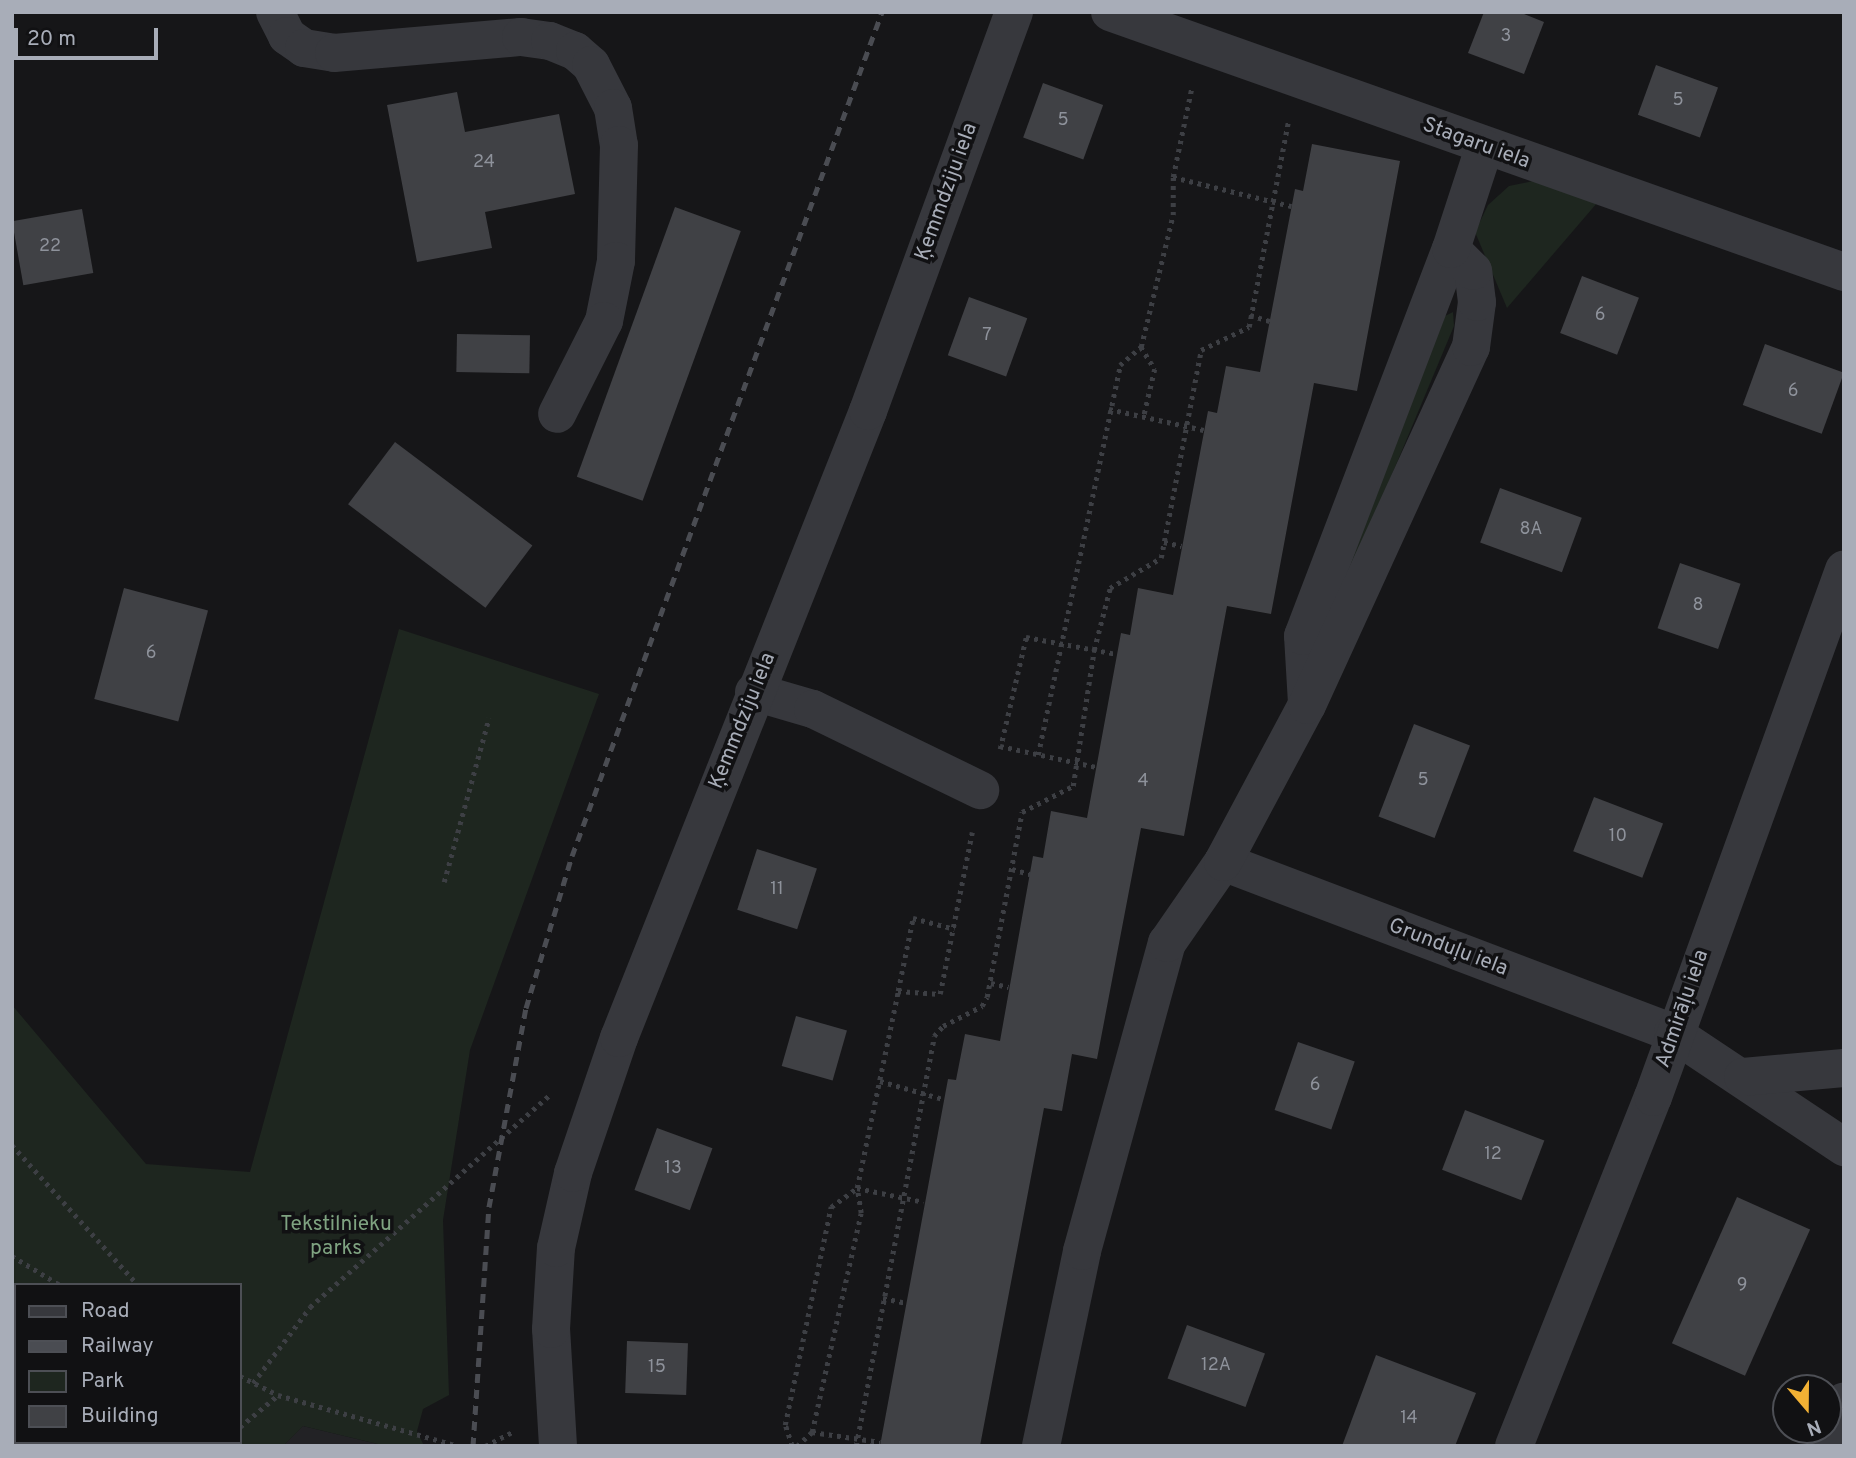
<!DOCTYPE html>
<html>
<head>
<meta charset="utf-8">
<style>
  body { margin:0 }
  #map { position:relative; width:1856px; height:1458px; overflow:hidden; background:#161618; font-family:Overpass,sans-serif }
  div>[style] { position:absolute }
  .built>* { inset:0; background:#222225 }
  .green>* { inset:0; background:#1e261f }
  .building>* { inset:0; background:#404145; transform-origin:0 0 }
  .path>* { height:4.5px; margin-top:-2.25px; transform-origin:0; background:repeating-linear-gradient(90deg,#3d3f44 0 3.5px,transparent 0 8.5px) }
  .minor>* { height:38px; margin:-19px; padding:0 19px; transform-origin:19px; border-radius:19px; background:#37383d }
  .rail>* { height:5px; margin-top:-2.5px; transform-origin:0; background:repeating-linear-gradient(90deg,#4a4c52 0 9px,transparent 0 16px) }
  span { translate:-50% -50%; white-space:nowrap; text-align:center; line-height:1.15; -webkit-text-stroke:7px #111113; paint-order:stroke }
  .number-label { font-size:18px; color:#8e929b }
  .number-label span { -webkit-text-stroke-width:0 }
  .street-label { font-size:21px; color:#a8adb8 }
  .park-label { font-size:21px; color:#7fa381 }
  .frame { position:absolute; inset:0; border:14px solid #a8adb8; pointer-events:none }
  .legend { position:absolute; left:14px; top:1283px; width:228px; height:161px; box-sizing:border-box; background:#111113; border:2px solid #4d4f55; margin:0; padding:9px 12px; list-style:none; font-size:21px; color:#a8adb8 }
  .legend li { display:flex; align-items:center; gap:14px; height:35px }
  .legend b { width:35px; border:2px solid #4d4f55 }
  .north { position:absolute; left:1772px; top:1374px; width:70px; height:70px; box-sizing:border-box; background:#111113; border:2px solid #4d4f55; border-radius:50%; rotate:160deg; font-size:19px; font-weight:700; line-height:28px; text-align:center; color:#a8adb8 }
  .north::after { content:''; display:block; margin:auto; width:24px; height:32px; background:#f2b134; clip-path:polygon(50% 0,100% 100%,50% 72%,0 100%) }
  .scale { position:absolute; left:14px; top:28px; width:144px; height:32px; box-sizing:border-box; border:4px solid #a8adb8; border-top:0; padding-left:9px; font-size:21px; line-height:24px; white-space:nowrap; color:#a8adb8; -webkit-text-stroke:5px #111113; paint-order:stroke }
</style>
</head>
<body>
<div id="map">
  <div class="built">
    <i style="clip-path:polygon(303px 1426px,386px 1446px,283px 1446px)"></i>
  </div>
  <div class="green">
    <i style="clip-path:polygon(1533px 181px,1597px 203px,1507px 308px,1475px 232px,1488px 205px,1509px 186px)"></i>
    <i style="clip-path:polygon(1453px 312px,1454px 326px,1355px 563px,1345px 571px,1445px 316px)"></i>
    <i style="clip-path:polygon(evenodd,399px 629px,599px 694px,470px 1050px,443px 1220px,449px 1395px,423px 1409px,417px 1431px,424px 1446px,386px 1446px,303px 1426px,283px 1446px,12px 1446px,12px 1005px,146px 1164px,250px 1172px,399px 629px,16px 1285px,240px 1285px,240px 1442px,16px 1442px,16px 1285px)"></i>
  </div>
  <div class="building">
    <i style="clip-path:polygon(1484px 12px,1519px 12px,1544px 22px,1524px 74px,1468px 53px)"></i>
    <i style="left:1656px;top:65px;width:66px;height:53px;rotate:20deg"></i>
    <i style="left:1043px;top:83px;width:64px;height:58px;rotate:20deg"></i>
    <i style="clip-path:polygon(457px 92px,465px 132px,559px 114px,575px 194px,485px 212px,492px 248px,417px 262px,387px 105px)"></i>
    <i style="clip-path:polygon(1312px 144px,1400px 161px,1357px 391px,1314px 383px,1271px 614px,1227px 606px,1184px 836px,1141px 828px,1097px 1059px,1072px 1054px,1062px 1111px,1044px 1108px,980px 1446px,880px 1446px,948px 1079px,956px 1080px,965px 1034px,1000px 1041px,1033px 856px,1043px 858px,1051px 811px,1087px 818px,1121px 633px,1130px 635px,1138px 588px,1173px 595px,1208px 411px,1217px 413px,1226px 366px,1260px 372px,1295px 189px,1303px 191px)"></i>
    <i style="left:675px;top:207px;width:70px;height:287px;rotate:20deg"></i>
    <i style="left:82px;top:209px;width:65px;height:71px;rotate:80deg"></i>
    <i style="left:1582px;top:276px;width:61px;height:61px;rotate:21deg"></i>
    <i style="left:969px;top:297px;width:62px;height:62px;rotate:20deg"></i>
    <i style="left:457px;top:334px;width:73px;height:38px;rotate:1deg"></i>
    <i style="left:1765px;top:344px;width:84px;height:65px;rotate:20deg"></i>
    <i style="left:395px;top:442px;width:172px;height:78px;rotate:37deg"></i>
    <i style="left:1500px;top:488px;width:87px;height:58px;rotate:20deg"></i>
    <i style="left:1680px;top:563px;width:64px;height:69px;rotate:19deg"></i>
    <i style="left:124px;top:588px;width:87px;height:115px;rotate:15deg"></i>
    <i style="left:1414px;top:724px;width:60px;height:99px;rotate:21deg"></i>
    <i style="left:1594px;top:797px;width:74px;height:58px;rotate:21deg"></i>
    <i style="left:757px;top:849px;width:63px;height:64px;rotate:18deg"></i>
    <i style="left:796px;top:1016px;width:53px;height:52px;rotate:16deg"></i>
    <i style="left:1298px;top:1042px;width:60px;height:72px;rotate:19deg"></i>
    <i style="left:1465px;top:1110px;width:85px;height:64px;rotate:21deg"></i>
    <i style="left:657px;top:1128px;width:59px;height:66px;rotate:20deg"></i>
    <i style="left:1737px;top:1197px;width:80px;height:160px;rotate:24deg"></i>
    <i style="left:1187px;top:1325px;width:83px;height:57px;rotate:20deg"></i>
    <i style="left:627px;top:1341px;width:61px;height:52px;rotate:2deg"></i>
    <i style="clip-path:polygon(1376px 1355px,1476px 1393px,1455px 1446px,1342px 1446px)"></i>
  </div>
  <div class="path">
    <i style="left:1173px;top:177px;width:122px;rotate:13.8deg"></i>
    <i style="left:1250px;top:315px;width:21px;rotate:17deg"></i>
    <i style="left:1141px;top:347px;width:26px;rotate:58deg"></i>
    <i style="left:1155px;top:369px;width:48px;rotate:103.2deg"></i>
    <i style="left:1109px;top:409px;width:97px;rotate:12.5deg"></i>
    <i style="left:1164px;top:542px;width:18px;rotate:13deg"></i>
    <i style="left:1000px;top:746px;width:98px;rotate:12.3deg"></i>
    <i style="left:1000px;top:749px;width:115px;rotate:-76.9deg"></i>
    <i style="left:1026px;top:637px;width:93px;rotate:10.6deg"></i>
    <i style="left:1038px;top:755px;width:399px;rotate:-78.1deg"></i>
    <i style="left:1120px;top:365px;width:28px;rotate:-41deg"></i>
    <i style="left:1141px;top:347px;width:136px;rotate:-76.4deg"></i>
    <i style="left:1173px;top:215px;width:38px;rotate:-90deg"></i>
    <i style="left:1173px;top:177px;width:93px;rotate:-78.2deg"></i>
    <i style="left:1012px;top:869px;width:19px;rotate:16deg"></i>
    <i style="left:444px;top:882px;width:170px;rotate:-74.7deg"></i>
    <i style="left:991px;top:983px;width:18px;rotate:13deg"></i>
    <i style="left:898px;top:991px;width:75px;rotate:-78.4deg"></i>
    <i style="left:913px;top:918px;width:43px;rotate:14.7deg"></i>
    <i style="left:880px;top:1081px;width:66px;rotate:15.9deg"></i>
    <i style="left:12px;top:1145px;width:188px;rotate:48deg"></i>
    <i style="left:12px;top:1256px;width:56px;rotate:31.1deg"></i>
    <i style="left:883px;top:1298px;width:24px;rotate:12deg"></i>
    <i style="left:240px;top:1376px;width:42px;rotate:26.6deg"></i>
    <i style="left:278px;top:1395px;width:187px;rotate:15.8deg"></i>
    <i style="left:253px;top:1383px;width:95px;rotate:-53.1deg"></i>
    <i style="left:310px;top:1307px;width:320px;rotate:-41.5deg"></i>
    <i style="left:240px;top:1427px;width:50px;rotate:-40.1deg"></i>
    <i style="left:812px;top:1432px;width:69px;rotate:8.4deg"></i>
    <i style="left:217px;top:1446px;width:6px;rotate:-45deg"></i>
    <i style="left:485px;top:1446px;width:30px;rotate:-27deg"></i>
    <i style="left:792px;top:1446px;width:22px;rotate:-108deg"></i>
    <i style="left:785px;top:1425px;width:223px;rotate:-78.1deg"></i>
    <i style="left:831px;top:1207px;width:32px;rotate:-36deg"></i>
    <i style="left:857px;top:1188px;width:68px;rotate:11.8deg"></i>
    <i style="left:797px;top:1446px;width:21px;rotate:-43deg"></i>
    <i style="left:812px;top:1432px;width:224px;rotate:-77.4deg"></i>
    <i style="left:861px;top:1213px;width:25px;rotate:-99deg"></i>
    <i style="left:857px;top:1188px;width:201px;rotate:-78.2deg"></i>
    <i style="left:898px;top:991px;width:42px;rotate:4.1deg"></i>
    <i style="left:940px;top:994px;width:165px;rotate:-78.8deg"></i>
    <i style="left:856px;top:1446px;width:417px;rotate:-79.2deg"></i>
    <i style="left:934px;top:1036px;width:13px;rotate:-48deg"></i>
    <i style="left:943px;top:1026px;width:44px;rotate:-27.1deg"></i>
    <i style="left:982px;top:1006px;width:10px;rotate:-61deg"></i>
    <i style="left:987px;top:997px;width:188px;rotate:-79.3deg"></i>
    <i style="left:1022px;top:812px;width:57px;rotate:-27deg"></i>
    <i style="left:1073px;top:786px;width:138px;rotate:-81.2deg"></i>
    <i style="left:1094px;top:650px;width:64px;rotate:-75.5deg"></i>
    <i style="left:1110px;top:588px;width:59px;rotate:-30.5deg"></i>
    <i style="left:1161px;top:558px;width:212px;rotate:-79.1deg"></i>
    <i style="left:1201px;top:350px;width:53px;rotate:-25.6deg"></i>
    <i style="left:1249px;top:327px;width:208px;rotate:-79.2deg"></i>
  </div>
  <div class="minor">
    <i style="left:275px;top:12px;width:27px;rotate:63deg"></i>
    <i style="left:287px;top:36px;width:21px;rotate:35deg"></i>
    <i style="left:304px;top:48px;width:30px;rotate:9deg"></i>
    <i style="left:334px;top:53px;width:188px;rotate:-4.9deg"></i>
    <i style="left:521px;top:37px;width:29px;rotate:8deg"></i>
    <i style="left:550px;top:41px;width:27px;rotate:22deg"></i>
    <i style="left:575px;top:51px;width:21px;rotate:41deg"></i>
    <i style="left:591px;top:65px;width:48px;rotate:62.9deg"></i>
    <i style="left:613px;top:108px;width:37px;rotate:81deg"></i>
    <i style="left:619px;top:145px;width:116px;rotate:91.5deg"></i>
    <i style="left:616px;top:261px;width:61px;rotate:101.3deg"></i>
    <i style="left:604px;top:321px;width:104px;rotate:116.8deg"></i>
    <i style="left:1110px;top:12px;width:779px;rotate:19.51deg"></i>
    <i style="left:754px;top:692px;width:61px;rotate:16.1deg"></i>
    <i style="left:813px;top:709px;width:186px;rotate:25.9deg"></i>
    <i style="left:1307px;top:703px;width:67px;rotate:-93.4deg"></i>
    <i style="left:1303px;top:636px;width:414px;rotate:-69.1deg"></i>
    <i style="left:1223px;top:862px;width:481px;rotate:20.8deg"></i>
    <i style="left:1673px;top:1033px;width:206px;rotate:33.7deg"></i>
    <i style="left:1743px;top:1077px;width:101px;rotate:-5.1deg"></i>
    <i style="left:558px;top:1446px;width:117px;rotate:-93.4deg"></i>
    <i style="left:551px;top:1329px;width:81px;rotate:-86.5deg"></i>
    <i style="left:556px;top:1248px;width:77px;rotate:-77.2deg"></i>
    <i style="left:573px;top:1173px;width:143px;rotate:-71.2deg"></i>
    <i style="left:619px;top:1038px;width:675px;rotate:-68.34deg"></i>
    <i style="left:868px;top:411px;width:425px;rotate:-69.9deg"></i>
    <i style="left:1041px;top:1446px;width:199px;rotate:-78.1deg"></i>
    <i style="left:1082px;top:1251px;width:320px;rotate:-74.6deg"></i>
    <i style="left:1167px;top:943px;width:98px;rotate:-55.3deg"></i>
    <i style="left:1223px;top:862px;width:178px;rotate:-61.9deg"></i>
    <i style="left:1307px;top:705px;width:394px;rotate:-65.4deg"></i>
    <i style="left:1471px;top:347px;width:45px;rotate:-82.4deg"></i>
    <i style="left:1477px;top:302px;width:31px;rotate:-97deg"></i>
    <i style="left:1473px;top:271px;width:31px;rotate:-135deg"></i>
    <i style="left:1451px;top:249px;width:106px;rotate:-71.9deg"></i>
    <i style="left:1514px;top:1446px;width:376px;rotate:-68.3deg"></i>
    <i style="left:1653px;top:1097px;width:561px;rotate:-70.08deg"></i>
    <i style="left:1829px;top:1446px;width:47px;rotate:-71.6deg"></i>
  </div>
  <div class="rail">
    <i style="left:473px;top:1446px;width:240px;rotate:-86.2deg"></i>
    <i style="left:489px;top:1207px;width:202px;rotate:-79.5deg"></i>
    <i style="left:526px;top:1008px;width:159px;rotate:-73.2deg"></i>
    <i style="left:572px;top:856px;width:899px;rotate:-69.83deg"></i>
  </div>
  <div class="number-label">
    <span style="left:1506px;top:37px">3</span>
    <span style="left:1678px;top:101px">5</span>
    <span style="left:1063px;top:121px">5</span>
    <span style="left:484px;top:163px">24</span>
    <span style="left:50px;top:247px">22</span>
    <span style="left:1600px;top:316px">6</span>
    <span style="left:987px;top:336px">7</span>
    <span style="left:1793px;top:392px">6</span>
    <span style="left:1531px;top:530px">8A</span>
    <span style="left:1698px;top:606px">8</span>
    <span style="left:151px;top:654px">6</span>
    <span style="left:1423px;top:781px">5</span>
    <span style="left:1143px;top:782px">4</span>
    <span style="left:1618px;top:837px">10</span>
    <span style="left:777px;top:890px">11</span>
    <span style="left:1315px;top:1086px">6</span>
    <span style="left:1493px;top:1155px">12</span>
    <span style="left:673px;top:1169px">13</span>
    <span style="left:1742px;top:1286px">9</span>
    <span style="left:1216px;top:1366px">12A</span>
    <span style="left:657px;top:1368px">15</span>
    <span style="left:1409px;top:1419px">14</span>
  </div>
  <div class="street-label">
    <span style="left:1476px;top:144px;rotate:20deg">Stagaru iela</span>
    <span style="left:947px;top:192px;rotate:-70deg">Ķemmdziju iela</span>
    <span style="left:743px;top:721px;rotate:-68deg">Ķemmdziju iela</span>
    <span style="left:1448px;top:948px;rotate:21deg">Grunduļu iela</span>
    <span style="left:1683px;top:1009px;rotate:-71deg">Admirāļu iela</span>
  </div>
  <div class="park-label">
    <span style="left:336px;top:1237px">Tekstilnieku<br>parks</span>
  </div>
  <div class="frame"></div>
  <ul class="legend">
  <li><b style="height:9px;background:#37383d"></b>Road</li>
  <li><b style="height:9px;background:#4a4c52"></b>Railway</li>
  <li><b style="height:19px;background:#1e261f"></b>Park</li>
  <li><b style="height:19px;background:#404145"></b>Building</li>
  </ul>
  <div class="north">N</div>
  <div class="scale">20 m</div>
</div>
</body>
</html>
